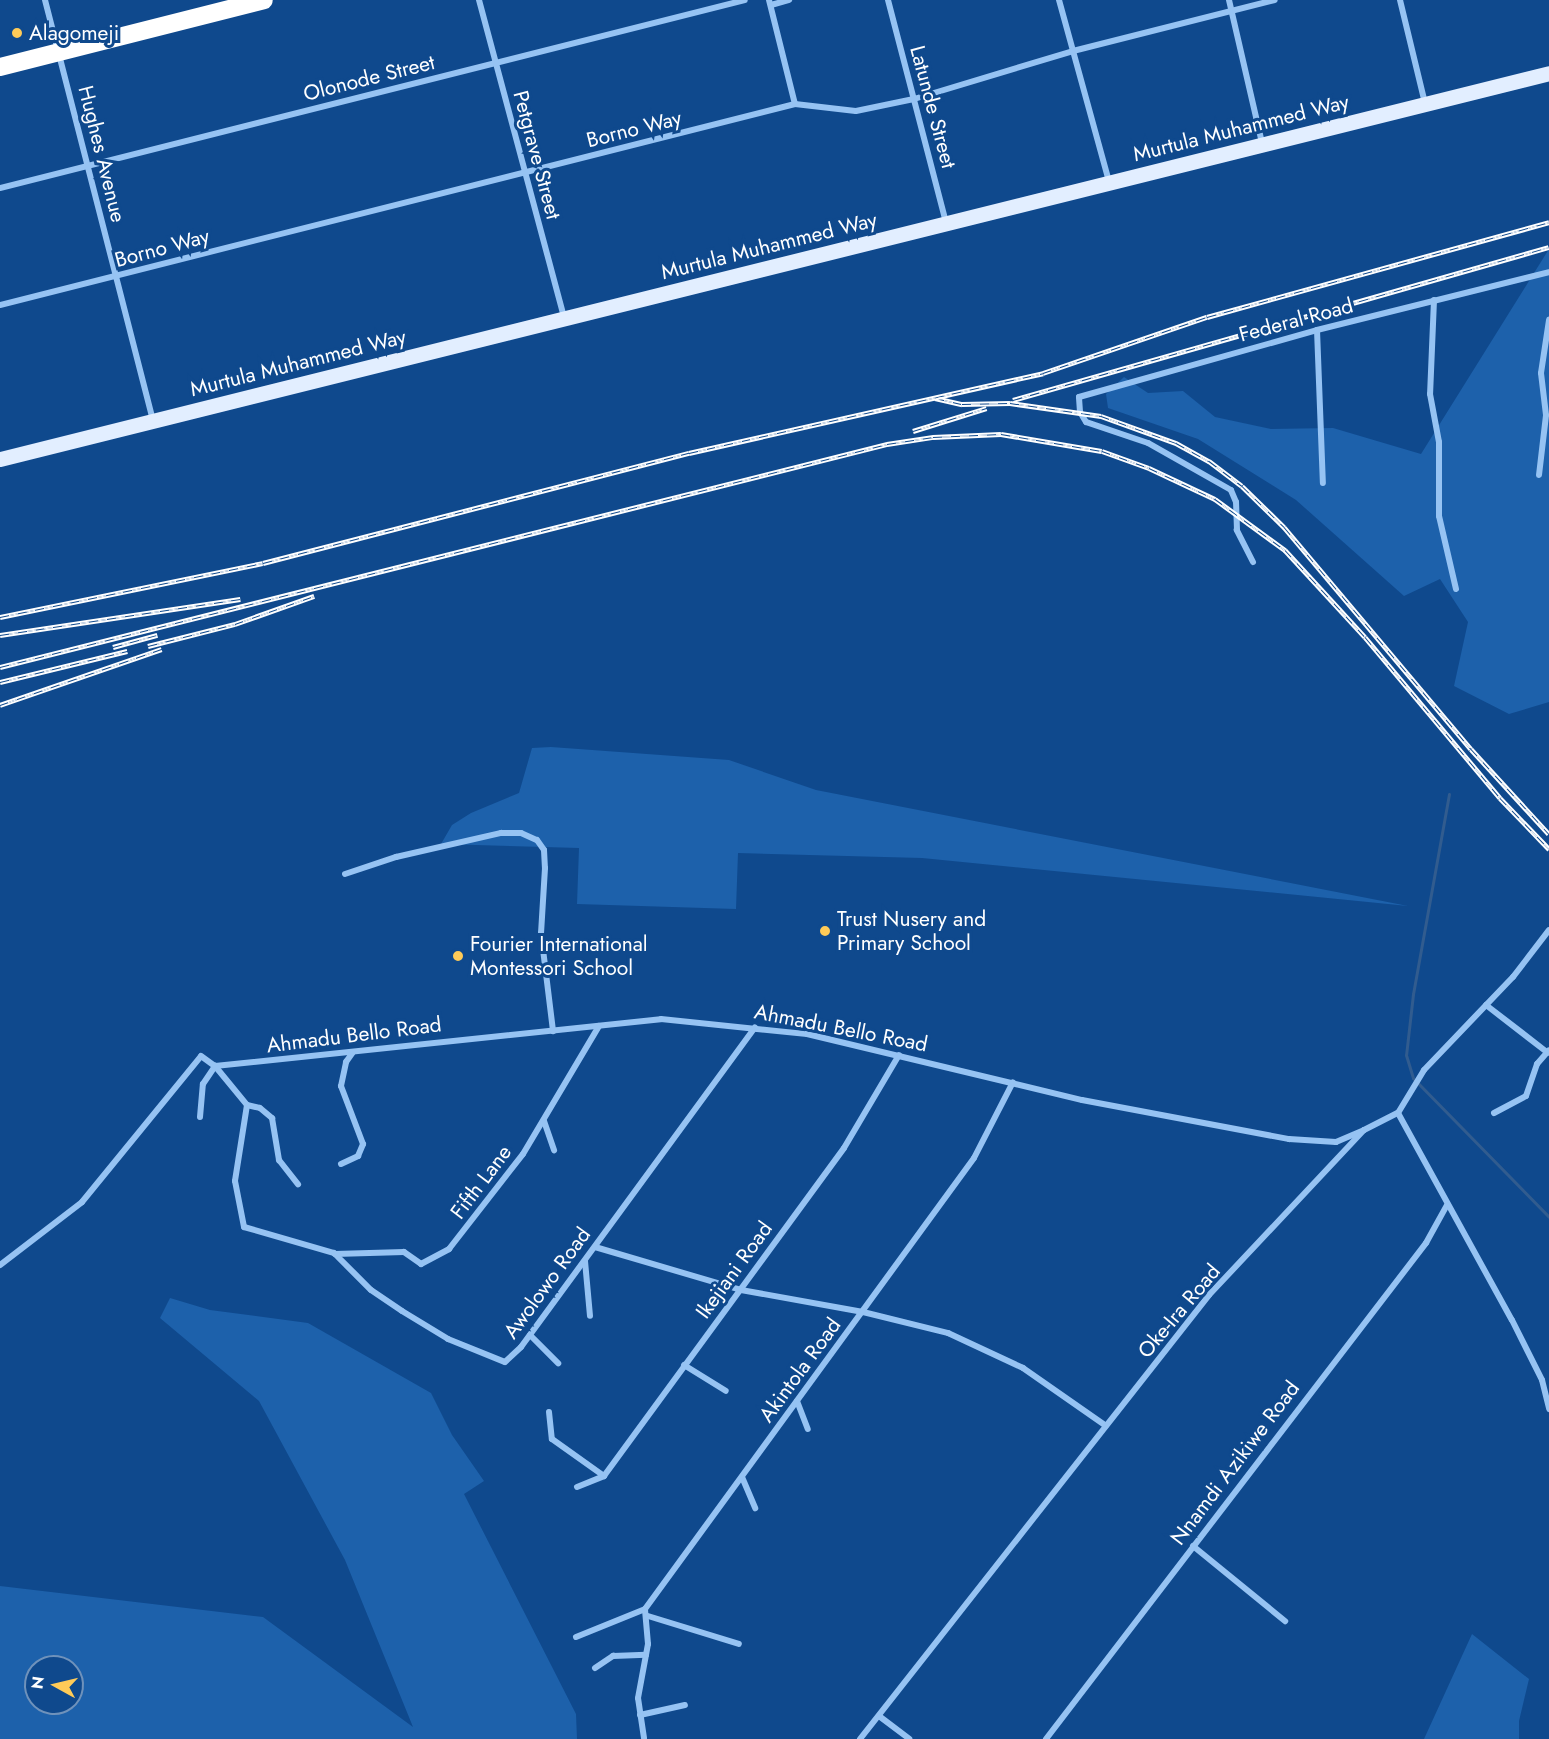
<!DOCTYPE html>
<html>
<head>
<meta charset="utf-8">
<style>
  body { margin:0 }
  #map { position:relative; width:1549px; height:1739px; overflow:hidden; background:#0f498d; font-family:Jost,sans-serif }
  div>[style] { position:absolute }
  .green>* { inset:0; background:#1d61ab }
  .stream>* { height:3px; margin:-1.5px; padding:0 1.5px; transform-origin:1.5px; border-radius:1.5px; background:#315c8f }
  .street>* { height:6px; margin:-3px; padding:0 3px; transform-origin:3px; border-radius:3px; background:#96c3f3 }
  .primary>* { height:15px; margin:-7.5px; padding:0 7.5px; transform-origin:7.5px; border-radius:7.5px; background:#e2eeff }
  .highway>* { height:18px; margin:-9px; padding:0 9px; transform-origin:9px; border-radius:9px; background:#fff }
  .rail>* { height:5px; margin-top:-2.5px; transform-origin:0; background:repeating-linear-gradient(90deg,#0f498d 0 9px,#fff 0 18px); box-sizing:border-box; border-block:2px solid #fff }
  .dots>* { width:16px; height:16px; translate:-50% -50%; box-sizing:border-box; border:3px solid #0f498d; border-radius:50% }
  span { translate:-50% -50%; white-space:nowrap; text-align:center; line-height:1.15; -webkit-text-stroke:6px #0f498d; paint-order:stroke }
  .poi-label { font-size:21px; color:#fff }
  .left { translate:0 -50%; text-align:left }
  .street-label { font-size:21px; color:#fff }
  .north { position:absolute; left:24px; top:1655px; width:60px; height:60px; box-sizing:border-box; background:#0f498d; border:2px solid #6f92bb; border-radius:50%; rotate:278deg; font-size:16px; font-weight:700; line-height:24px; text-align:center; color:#fff }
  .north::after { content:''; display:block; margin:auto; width:21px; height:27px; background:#ffcb58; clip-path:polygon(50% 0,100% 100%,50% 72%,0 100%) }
</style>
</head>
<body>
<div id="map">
  <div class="green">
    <i style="clip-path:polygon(1549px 249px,1549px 702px,1509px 714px,1454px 686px,1468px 622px,1440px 579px,1404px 596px,1296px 500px,1198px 439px,1108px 408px,1106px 394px,1124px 377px,1148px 393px,1183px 391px,1215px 417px,1271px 429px,1333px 428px,1421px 454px)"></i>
    <i style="clip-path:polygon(551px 747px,729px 760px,816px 790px,1408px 906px,922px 858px,738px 853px,736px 909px,577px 904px,579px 848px,441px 844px,452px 825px,471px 813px,519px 793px,532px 748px)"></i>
    <i style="clip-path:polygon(evenodd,170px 1298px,210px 1310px,308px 1323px,431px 1393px,452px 1435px,484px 1481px,464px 1494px,576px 1714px,577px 1739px,0 1739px,0 1586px,263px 1617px,413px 1727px,345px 1560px,259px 1401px,160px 1318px,170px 1298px,36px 1667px,72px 1667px,72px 1703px,36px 1703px,36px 1667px)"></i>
    <i style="clip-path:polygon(1472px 1634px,1529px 1679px,1519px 1721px,1519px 1739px,1424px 1739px)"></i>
  </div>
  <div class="stream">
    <i style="left:1449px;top:794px;width:203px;rotate:100.2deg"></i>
    <i style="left:1413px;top:994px;width:61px;rotate:96.5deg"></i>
    <i style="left:1406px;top:1055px;width:24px;rotate:73deg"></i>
    <i style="left:1413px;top:1078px;width:194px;rotate:45.6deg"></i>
  </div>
  <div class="street">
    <i style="left:45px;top:0;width:434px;rotate:75.6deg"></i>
    <i style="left:479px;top:0;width:329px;rotate:75deg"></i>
    <i style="left:769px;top:0;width:107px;rotate:76deg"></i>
    <i style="left:888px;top:0;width:229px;rotate:75.4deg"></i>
    <i style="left:1059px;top:0;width:189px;rotate:74.6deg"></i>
    <i style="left:1229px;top:0;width:147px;rotate:77deg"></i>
    <i style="left:1400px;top:0;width:106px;rotate:76.4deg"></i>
    <i style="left:771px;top:5px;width:19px;rotate:-16deg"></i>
    <i style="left:0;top:188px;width:768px;rotate:-14.16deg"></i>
    <i style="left:1434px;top:300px;width:94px;rotate:92.4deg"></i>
    <i style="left:1430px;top:394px;width:49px;rotate:79.4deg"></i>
    <i style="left:1439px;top:442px;width:74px;rotate:90deg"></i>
    <i style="left:1439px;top:516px;width:75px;rotate:76.9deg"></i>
    <i style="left:0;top:305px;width:820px;rotate:-14.19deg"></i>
    <i style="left:795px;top:104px;width:61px;rotate:6.5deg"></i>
    <i style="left:856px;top:111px;width:59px;rotate:-11.7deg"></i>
    <i style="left:914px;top:99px;width:166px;rotate:-16.8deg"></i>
    <i style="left:1073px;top:51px;width:208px;rotate:-14.2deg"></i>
    <i style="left:1317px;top:330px;width:153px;rotate:87.8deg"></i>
    <i style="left:1539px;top:475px;width:60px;rotate:-83.3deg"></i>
    <i style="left:1546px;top:415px;width:42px;rotate:-96.8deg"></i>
    <i style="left:1541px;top:373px;width:54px;rotate:-81.4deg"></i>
    <i style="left:1253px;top:562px;width:36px;rotate:-117deg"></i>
    <i style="left:1237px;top:530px;width:28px;rotate:-92deg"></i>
    <i style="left:1236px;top:502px;width:13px;rotate:-113deg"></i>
    <i style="left:1231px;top:490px;width:95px;rotate:-150.5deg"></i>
    <i style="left:1148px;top:443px;width:65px;rotate:-161.3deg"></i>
    <i style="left:1086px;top:422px;width:12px;rotate:-121deg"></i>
    <i style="left:1080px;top:412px;width:15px;rotate:-94deg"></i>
    <i style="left:1079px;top:397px;width:247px;rotate:-15.7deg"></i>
    <i style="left:1317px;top:330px;width:239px;rotate:-14deg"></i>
    <i style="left:345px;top:874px;width:54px;rotate:-18.4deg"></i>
    <i style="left:396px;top:857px;width:108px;rotate:-12.9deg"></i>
    <i style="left:501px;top:833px;width:20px"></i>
    <i style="left:521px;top:833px;width:17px;rotate:24deg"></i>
    <i style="left:537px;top:840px;width:12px;rotate:55deg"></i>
    <i style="left:544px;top:850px;width:18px;rotate:87deg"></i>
    <i style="left:545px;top:868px;width:65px;rotate:93.5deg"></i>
    <i style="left:541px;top:933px;width:99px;rotate:83deg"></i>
    <i style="left:1486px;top:1005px;width:78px;rotate:37.7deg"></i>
    <i style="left:247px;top:1105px;width:13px;rotate:13deg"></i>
    <i style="left:260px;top:1108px;width:16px;rotate:40deg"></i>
    <i style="left:272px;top:1118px;width:43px;rotate:80.5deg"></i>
    <i style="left:279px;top:1160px;width:31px;rotate:52deg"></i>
    <i style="left:1398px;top:1113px;width:236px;rotate:61.2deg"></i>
    <i style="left:1512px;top:1320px;width:67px;rotate:63.4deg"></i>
    <i style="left:1542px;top:1380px;width:30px;rotate:76deg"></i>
    <i style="left:1494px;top:1113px;width:36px;rotate:-28deg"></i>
    <i style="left:1526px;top:1096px;width:34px;rotate:-71deg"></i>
    <i style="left:1537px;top:1064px;width:18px;rotate:-49deg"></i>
    <i style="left:200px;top:1117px;width:33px;rotate:-85deg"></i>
    <i style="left:203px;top:1084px;width:22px;rotate:-56deg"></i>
    <i style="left:215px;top:1066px;width:448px;rotate:-6deg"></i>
    <i style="left:661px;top:1019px;width:147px;rotate:5.9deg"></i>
    <i style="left:807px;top:1034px;width:283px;rotate:13.5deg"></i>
    <i style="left:1082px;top:1100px;width:211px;rotate:10.7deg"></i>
    <i style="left:1289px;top:1139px;width:47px;rotate:3.7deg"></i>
    <i style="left:1336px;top:1142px;width:30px;rotate:-23deg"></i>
    <i style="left:544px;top:1121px;width:31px;rotate:71deg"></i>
    <i style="left:341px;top:1164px;width:19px;rotate:-25deg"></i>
    <i style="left:358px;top:1156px;width:13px;rotate:-67deg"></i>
    <i style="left:363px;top:1144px;width:62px;rotate:-110.8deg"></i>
    <i style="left:341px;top:1086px;width:25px;rotate:-78deg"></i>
    <i style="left:346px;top:1062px;width:12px;rotate:-55deg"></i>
    <i style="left:595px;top:1247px;width:152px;rotate:16.4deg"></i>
    <i style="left:741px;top:1290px;width:124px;rotate:10.2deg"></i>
    <i style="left:863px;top:1312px;width:88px;rotate:13.9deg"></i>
    <i style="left:948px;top:1333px;width:83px;rotate:25deg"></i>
    <i style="left:1023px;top:1368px;width:101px;rotate:34.9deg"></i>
    <i style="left:335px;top:1254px;width:69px;rotate:-1.7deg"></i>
    <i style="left:404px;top:1252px;width:21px;rotate:35deg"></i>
    <i style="left:421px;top:1264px;width:32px;rotate:-28deg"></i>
    <i style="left:449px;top:1249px;width:120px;rotate:-52.1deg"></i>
    <i style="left:523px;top:1154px;width:149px;rotate:-59.3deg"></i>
    <i style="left:585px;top:1261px;width:55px;rotate:84.8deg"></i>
    <i style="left:0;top:1265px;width:103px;rotate:-37.5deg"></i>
    <i style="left:82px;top:1202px;width:188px;rotate:-50.8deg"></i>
    <i style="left:201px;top:1056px;width:17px;rotate:36deg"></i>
    <i style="left:215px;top:1066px;width:50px;rotate:50.6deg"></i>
    <i style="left:247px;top:1105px;width:77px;rotate:99deg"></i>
    <i style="left:235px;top:1181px;width:47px;rotate:78.9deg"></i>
    <i style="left:244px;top:1227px;width:94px;rotate:16.1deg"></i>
    <i style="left:334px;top:1253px;width:52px;rotate:45deg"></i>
    <i style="left:371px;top:1290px;width:37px;rotate:34deg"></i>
    <i style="left:402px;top:1311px;width:54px;rotate:31.3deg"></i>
    <i style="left:448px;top:1339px;width:61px;rotate:22deg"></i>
    <i style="left:505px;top:1362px;width:22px;rotate:-43deg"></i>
    <i style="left:521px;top:1347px;width:396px;rotate:-53.8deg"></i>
    <i style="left:530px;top:1335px;width:40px;rotate:45deg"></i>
    <i style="left:684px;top:1365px;width:49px;rotate:31.8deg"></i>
    <i style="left:797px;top:1401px;width:30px;rotate:69deg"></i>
    <i style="left:549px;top:1412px;width:27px;rotate:84deg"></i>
    <i style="left:552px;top:1439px;width:64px;rotate:35.4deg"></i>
    <i style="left:742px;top:1477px;width:34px;rotate:67deg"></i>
    <i style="left:577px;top:1487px;width:29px;rotate:-22deg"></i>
    <i style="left:604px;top:1476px;width:406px;rotate:-53.8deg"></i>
    <i style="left:844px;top:1148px;width:108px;rotate:-59.4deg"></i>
    <i style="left:1193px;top:1546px;width:119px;rotate:39.2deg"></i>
    <i style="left:648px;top:1616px;width:95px;rotate:17.1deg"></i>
    <i style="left:576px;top:1637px;width:74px;rotate:-22.1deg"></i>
    <i style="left:645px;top:1609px;width:558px;rotate:-53.89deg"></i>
    <i style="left:974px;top:1158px;width:85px;rotate:-62.8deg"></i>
    <i style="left:595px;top:1668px;width:22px;rotate:-34deg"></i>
    <i style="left:613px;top:1656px;width:33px;rotate:-2deg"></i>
    <i style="left:640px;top:1715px;width:46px;rotate:-12.5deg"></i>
    <i style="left:879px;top:1716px;width:38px;rotate:37deg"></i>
    <i style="left:644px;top:1738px;width:40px;rotate:-98.5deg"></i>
    <i style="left:638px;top:1698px;width:55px;rotate:-79.5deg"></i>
    <i style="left:648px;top:1644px;width:35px;rotate:-95deg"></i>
    <i style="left:860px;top:1739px;width:565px;rotate:-51.83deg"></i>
    <i style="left:1209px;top:1295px;width:226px;rotate:-46.8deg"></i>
    <i style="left:1364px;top:1130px;width:38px;rotate:-27deg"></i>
    <i style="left:1398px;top:1113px;width:50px;rotate:-58.8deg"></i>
    <i style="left:1424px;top:1070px;width:129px;rotate:-46.3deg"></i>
    <i style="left:1513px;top:977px;width:59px;rotate:-52.5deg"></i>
    <i style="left:1046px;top:1739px;width:625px;rotate:-52.54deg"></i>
    <i style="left:1426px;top:1243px;width:43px;rotate:-61.1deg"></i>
  </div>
  <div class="primary">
    <i style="left:0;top:459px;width:1596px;rotate:-13.99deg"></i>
  </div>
  <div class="highway">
    <i style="left:0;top:67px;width:272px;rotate:-14.2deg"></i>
  </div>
  <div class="rail">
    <i style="left:935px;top:398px;width:28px;rotate:13deg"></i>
    <i style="left:962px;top:404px;width:48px;rotate:-1.2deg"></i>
    <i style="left:1010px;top:403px;width:92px;rotate:8.1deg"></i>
    <i style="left:1101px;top:416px;width:80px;rotate:19.8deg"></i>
    <i style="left:1176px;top:443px;width:38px;rotate:29deg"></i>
    <i style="left:1209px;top:461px;width:41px;rotate:37.1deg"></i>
    <i style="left:1242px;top:486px;width:59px;rotate:44.3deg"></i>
    <i style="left:1284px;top:527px;width:290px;rotate:49.9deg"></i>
    <i style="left:1471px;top:749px;width:115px;rotate:47.5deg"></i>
    <i style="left:1013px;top:400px;width:557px;rotate:-15.93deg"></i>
    <i style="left:913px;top:431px;width:77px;rotate:-17.3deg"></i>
    <i style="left:0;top:617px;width:268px;rotate:-11.6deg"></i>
    <i style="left:263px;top:563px;width:440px;rotate:-14.5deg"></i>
    <i style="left:689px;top:453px;width:363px;rotate:-12.7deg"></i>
    <i style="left:1043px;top:373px;width:173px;rotate:-18.9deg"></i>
    <i style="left:1207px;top:317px;width:355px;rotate:-15.5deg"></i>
    <i style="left:0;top:635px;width:243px;rotate:-8.5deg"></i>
    <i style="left:148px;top:646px;width:90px;rotate:-14.2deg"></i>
    <i style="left:235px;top:624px;width:84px;rotate:-19.5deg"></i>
    <i style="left:113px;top:647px;width:46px;rotate:-15.3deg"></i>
    <i style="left:0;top:667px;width:915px;rotate:-14.11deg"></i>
    <i style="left:887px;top:444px;width:47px;rotate:-8.7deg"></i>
    <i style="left:933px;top:437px;width:68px;rotate:-2.5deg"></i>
    <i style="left:1001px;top:434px;width:102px;rotate:9.6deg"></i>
    <i style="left:1102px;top:451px;width:50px;rotate:19.9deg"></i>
    <i style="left:1149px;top:468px;width:73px;rotate:25.2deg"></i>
    <i style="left:1215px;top:499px;width:87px;rotate:36.1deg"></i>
    <i style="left:1285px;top:550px;width:118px;rotate:47.4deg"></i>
    <i style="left:1365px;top:637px;width:210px;rotate:50deg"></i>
    <i style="left:1500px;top:798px;width:71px;rotate:46.1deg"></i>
    <i style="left:0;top:682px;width:131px;rotate:-13.7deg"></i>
    <i style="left:0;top:705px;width:171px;rotate:-19.1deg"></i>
  </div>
  <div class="dots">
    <i style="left:17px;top:33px;background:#ffcb58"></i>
    <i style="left:825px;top:931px;background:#ffcb58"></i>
    <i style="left:458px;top:956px;background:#ffcb58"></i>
  </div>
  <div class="poi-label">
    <span class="left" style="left:29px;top:33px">Alagomeji</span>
    <span class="left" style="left:837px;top:931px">Trust Nusery and<br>Primary School</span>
    <span class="left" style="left:470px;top:956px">Fourier International<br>Montessori School</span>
  </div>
  <div class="street-label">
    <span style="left:369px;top:78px;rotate:-14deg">Olonode Street</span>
    <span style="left:933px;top:107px;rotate:75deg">Latunde Street</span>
    <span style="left:1241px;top:128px;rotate:-14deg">Murtula Muhammed Way</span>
    <span style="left:634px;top:129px;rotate:-14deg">Borno Way</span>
    <span style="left:102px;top:154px;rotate:76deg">Hughes Avenue</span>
    <span style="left:537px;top:155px;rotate:75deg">Petgrave Street</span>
    <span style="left:769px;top:246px;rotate:-14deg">Murtula Muhammed Way</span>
    <span style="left:162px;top:248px;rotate:-15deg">Borno Way</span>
    <span style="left:1296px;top:320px;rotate:-15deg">Federal Road</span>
    <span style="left:298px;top:363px;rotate:-14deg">Murtula Muhammed Way</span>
    <span style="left:841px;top:1028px;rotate:11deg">Ahmadu Bello Road</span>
    <span style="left:354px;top:1035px;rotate:-7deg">Ahmadu Bello Road</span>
    <span style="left:481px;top:1182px;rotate:-53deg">Fifth Lane</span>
    <span style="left:734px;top:1270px;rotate:-54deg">Ikejiani Road</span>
    <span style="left:547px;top:1283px;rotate:-54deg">Awolowo Road</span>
    <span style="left:1179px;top:1311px;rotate:-50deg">Oke-Ira Road</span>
    <span style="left:800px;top:1370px;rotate:-54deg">Akintola Road</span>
    <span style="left:1235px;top:1463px;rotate:-53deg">Nnamdi Azikiwe Road</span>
  </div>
  <div class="north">N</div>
</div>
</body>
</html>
